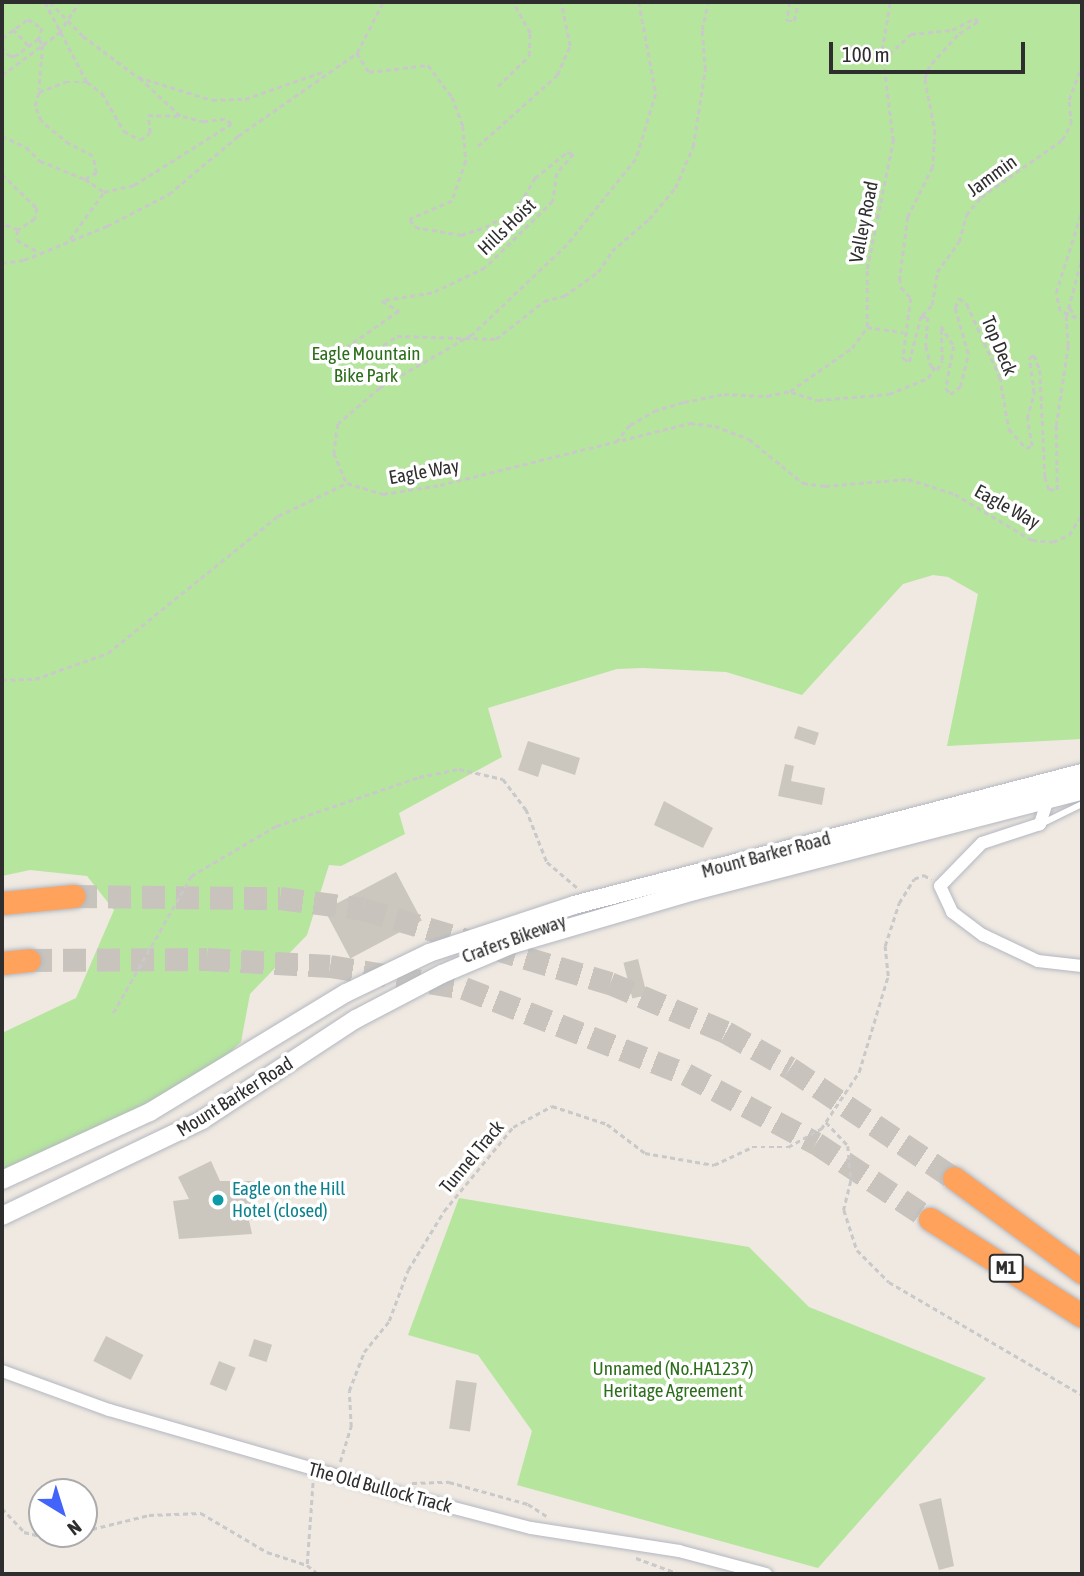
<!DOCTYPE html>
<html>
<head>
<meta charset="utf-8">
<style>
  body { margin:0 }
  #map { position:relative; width:1084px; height:1576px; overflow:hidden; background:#efe9e1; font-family:"Asap Condensed",sans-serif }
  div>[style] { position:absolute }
  .green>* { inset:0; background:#b6e59e }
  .building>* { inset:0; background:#cbc7bf; transform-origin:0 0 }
  .motorway-tunnel>* { height:23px; margin-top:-11.5px; transform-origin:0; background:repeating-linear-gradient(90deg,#c8c4bd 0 23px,transparent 0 34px) }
  .path>* { height:2.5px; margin-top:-1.25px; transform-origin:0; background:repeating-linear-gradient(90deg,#c9c9c9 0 5px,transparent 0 8.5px) }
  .roads { filter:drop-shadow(0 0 2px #b4b7c1) drop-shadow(0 0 2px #b4b7c1) }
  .service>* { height:6px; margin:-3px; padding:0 3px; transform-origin:3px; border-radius:3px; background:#fff }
  .minor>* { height:12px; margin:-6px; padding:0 6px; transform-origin:6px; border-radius:6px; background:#fff }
  .secondary>* { height:18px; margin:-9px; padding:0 9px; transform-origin:9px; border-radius:9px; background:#fff }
  .motorway>* { height:23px; margin:-11.5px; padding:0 11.5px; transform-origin:11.5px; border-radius:11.5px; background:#ffa35c }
  .dots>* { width:19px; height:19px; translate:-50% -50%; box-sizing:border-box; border:4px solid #fff; border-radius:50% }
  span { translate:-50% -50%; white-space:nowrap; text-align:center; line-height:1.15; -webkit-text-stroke:7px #fff; paint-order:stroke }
  .shield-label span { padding:2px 5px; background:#fff; border:2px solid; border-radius:5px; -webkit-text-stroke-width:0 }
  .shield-label { font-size:18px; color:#2e2e2e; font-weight:700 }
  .street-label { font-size:19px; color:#2e2e2e }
  .park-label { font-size:19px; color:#2c6e1b }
  .culture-label { font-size:19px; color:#0d838f }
  .left { translate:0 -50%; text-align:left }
  .frame { position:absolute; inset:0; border:4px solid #2e2e2e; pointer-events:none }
  .north { position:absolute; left:28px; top:1478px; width:70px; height:70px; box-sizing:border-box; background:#fff; border:2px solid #ababab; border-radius:50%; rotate:142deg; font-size:19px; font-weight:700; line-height:28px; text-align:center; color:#2e2e2e }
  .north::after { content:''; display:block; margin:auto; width:24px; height:32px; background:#4264fb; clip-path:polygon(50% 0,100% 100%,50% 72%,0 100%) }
  .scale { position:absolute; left:829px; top:42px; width:196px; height:32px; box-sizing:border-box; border:4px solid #2e2e2e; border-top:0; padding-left:9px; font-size:21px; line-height:24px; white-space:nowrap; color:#2e2e2e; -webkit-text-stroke:5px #fff; paint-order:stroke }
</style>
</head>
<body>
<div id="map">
  <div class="green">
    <i style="clip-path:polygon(2px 2px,1082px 2px,1082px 739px,947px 746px,978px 594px,948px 577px,933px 575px,903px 584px,802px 695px,726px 672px,643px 668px,617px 669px,488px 708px,502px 757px,399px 813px,405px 834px,341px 866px,329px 865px,307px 935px,250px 994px,241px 1042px,191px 1089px,2px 1180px,2px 1033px,76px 998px,114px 910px,87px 876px,30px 870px,2px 876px)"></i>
    <i style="clip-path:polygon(459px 1198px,749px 1247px,809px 1307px,986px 1378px,818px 1568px,517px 1485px,532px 1431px,478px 1355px,408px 1335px)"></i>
  </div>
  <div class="building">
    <i style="left:798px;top:726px;width:22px;height:13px;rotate:18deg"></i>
    <i style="clip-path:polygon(528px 741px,580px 758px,575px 775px,542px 764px,538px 777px,518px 770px)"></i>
    <i style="clip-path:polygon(785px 764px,794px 766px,791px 781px,825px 788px,822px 805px,778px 796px)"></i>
    <i style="clip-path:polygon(664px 801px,713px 828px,703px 848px,654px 825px)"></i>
    <i style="left:396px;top:872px;width:55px;height:81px;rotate:62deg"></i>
    <i style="left:638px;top:959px;width:37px;height:15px;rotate:76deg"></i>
    <i style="clip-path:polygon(211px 1161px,220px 1181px,255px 1181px,256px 1220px,249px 1220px,252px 1234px,179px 1239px,173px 1201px,189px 1199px,178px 1177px)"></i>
    <i style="left:106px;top:1336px;width:42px;height:28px;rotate:27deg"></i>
    <i style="left:254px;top:1339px;width:19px;height:18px;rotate:18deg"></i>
    <i style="left:219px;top:1361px;width:18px;height:25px;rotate:22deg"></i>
    <i style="left:456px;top:1380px;width:21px;height:49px;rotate:8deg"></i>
    <i style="clip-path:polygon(941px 1498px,954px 1566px,939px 1570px,919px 1504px)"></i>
  </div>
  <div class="motorway-tunnel">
    <i style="left:74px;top:896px;width:206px;rotate:0.6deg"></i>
    <i style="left:280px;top:898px;width:84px;rotate:7.5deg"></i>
    <i style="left:363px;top:909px;width:258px;rotate:16.7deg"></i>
    <i style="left:610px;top:983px;width:126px;rotate:22.9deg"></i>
    <i style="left:726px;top:1032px;width:73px;rotate:29.4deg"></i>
    <i style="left:790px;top:1068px;width:197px;rotate:33.9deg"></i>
    <i style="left:29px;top:960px;width:178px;rotate:-0.3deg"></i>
    <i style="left:207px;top:959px;width:123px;rotate:3.3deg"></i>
    <i style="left:330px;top:966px;width:136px;rotate:9.3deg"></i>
    <i style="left:464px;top:988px;width:238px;rotate:21.2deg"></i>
    <i style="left:686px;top:1074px;width:147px;rotate:28deg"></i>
    <i style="left:816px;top:1143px;width:137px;rotate:33.7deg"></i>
  </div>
  <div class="path">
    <i style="left:45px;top:2px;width:90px;rotate:62.3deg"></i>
    <i style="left:50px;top:2px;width:47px;rotate:45.9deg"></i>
    <i style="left:83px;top:36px;width:69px;rotate:36.7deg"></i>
    <i style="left:138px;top:77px;width:77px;rotate:17.3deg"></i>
    <i style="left:212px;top:100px;width:33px;rotate:-2deg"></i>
    <i style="left:245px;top:99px;width:85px;rotate:-19.3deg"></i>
    <i style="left:639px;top:2px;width:94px;rotate:79.5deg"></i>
    <i style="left:656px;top:94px;width:68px;rotate:107.1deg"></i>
    <i style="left:636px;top:159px;width:110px;rotate:128.7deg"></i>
    <i style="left:567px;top:245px;width:131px;rotate:136.5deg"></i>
    <i style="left:472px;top:335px;width:106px;rotate:150.1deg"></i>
    <i style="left:380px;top:388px;width:55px;rotate:139.4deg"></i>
    <i style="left:338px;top:424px;width:29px;rotate:98deg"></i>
    <i style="left:334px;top:453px;width:33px;rotate:67deg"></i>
    <i style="left:347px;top:483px;width:38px;rotate:17deg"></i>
    <i style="left:383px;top:494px;width:58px;rotate:-9deg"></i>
    <i style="left:440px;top:485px;width:258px;rotate:-13.9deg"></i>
    <i style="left:690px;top:423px;width:25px;rotate:7deg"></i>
    <i style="left:715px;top:426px;width:36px;rotate:21deg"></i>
    <i style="left:749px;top:439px;width:70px;rotate:39.2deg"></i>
    <i style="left:803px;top:483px;width:22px;rotate:8deg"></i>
    <i style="left:825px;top:486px;width:83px;rotate:-4.8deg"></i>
    <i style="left:908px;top:479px;width:49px;rotate:17.7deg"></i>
    <i style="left:955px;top:494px;width:90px;rotate:30.9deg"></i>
    <i style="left:1032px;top:540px;width:21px;rotate:5deg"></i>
    <i style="left:1053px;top:542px;width:17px;rotate:-24deg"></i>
    <i style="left:1069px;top:535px;width:25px;rotate:-58deg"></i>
    <i style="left:790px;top:2px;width:19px;rotate:99deg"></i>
    <i style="left:787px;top:21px;width:7px"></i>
    <i style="left:794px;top:21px;width:19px;rotate:-78deg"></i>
    <i style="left:13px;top:29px;width:23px;rotate:47deg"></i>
    <i style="left:2px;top:38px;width:32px;rotate:-36deg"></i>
    <i style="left:28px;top:19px;width:17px;rotate:33deg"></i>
    <i style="left:42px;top:28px;width:11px;rotate:105deg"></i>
    <i style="left:39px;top:39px;width:29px;rotate:144deg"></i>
    <i style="left:16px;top:56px;width:6px;rotate:171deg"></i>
    <i style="left:10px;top:57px;width:12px;rotate:-132deg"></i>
    <i style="left:39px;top:39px;width:7px;rotate:56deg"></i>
    <i style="left:43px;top:45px;width:45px;rotate:95.1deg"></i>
    <i style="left:357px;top:53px;width:22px;rotate:58deg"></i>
    <i style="left:369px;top:72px;width:59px;rotate:-6.8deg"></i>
    <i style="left:428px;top:65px;width:40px;rotate:53deg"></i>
    <i style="left:452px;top:97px;width:31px;rotate:69deg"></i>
    <i style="left:463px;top:126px;width:35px;rotate:85deg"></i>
    <i style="left:466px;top:161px;width:42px;rotate:109.3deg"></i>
    <i style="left:452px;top:201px;width:46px;rotate:156.8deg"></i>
    <i style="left:410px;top:219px;width:9px;rotate:58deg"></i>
    <i style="left:415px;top:227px;width:47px;rotate:9.9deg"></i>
    <i style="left:461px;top:235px;width:25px;rotate:-18deg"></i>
    <i style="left:485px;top:227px;width:34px;rotate:-28deg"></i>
    <i style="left:515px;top:211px;width:39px;rotate:-59deg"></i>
    <i style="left:535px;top:178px;width:41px;rotate:-39.1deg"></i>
    <i style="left:567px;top:152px;width:7px;rotate:16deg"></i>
    <i style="left:574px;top:154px;width:25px;rotate:132deg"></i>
    <i style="left:557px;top:173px;width:28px;rotate:98deg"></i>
    <i style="left:553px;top:201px;width:95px;rotate:135.4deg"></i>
    <i style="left:485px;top:268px;width:59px;rotate:154.7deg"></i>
    <i style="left:432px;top:293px;width:51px;rotate:170.9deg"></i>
    <i style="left:382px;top:301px;width:20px;rotate:30deg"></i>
    <i style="left:399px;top:311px;width:68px;rotate:145.1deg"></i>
    <i style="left:343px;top:350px;width:7px;rotate:56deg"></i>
    <i style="left:347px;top:356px;width:15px;rotate:11deg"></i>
    <i style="left:362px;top:359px;width:42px;rotate:-33.3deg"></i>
    <i style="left:397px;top:336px;width:99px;rotate:1.7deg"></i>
    <i style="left:496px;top:339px;width:61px;rotate:-38.4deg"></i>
    <i style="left:544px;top:301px;width:21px;rotate:-14deg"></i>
    <i style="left:564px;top:296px;width:42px;rotate:-35.2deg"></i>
    <i style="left:598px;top:272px;width:25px;rotate:-56deg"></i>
    <i style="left:612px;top:251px;width:49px;rotate:-40.9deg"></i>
    <i style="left:649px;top:219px;width:40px;rotate:-50deg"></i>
    <i style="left:675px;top:188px;width:45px;rotate:-66.3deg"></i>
    <i style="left:693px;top:147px;width:78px;rotate:-81.1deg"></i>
    <i style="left:705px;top:70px;width:40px;rotate:-94.3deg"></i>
    <i style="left:702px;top:30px;width:29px;rotate:-78deg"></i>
    <i style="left:883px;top:60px;width:38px;rotate:-43deg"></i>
    <i style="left:911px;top:34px;width:41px;rotate:-5.6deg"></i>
    <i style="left:952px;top:30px;width:26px;rotate:-28deg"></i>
    <i style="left:975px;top:18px;width:5px;rotate:53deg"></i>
    <i style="left:978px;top:22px;width:24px;rotate:147deg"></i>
    <i style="left:958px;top:35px;width:42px;rotate:132.1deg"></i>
    <i style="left:930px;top:66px;width:14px;rotate:111deg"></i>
    <i style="left:925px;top:79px;width:52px;rotate:78.9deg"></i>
    <i style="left:935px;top:130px;width:37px;rotate:93deg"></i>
    <i style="left:933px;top:167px;width:56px;rotate:116.6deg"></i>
    <i style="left:908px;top:217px;width:62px;rotate:97.5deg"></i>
    <i style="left:900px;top:278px;width:9px;rotate:84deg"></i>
    <i style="left:901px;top:287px;width:15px;rotate:48deg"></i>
    <i style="left:911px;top:298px;width:61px;rotate:97.6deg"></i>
    <i style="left:903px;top:358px;width:7px;rotate:34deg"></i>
    <i style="left:909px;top:362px;width:48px;rotate:-75.4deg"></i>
    <i style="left:921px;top:316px;width:7px;rotate:8deg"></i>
    <i style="left:928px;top:317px;width:29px;rotate:94deg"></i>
    <i style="left:926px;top:346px;width:21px;rotate:76deg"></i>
    <i style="left:931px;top:366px;width:7px;rotate:34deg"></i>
    <i style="left:937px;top:370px;width:11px;rotate:-63deg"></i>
    <i style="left:942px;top:360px;width:34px;rotate:-92deg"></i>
    <i style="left:941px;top:326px;width:24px;rotate:57deg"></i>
    <i style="left:954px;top:346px;width:43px;rotate:100.8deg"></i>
    <i style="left:946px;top:388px;width:7px;rotate:56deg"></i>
    <i style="left:950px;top:394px;width:12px;rotate:-35deg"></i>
    <i style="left:960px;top:387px;width:34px;rotate:-76deg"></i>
    <i style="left:968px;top:354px;width:48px;rotate:-105.8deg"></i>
    <i style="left:955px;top:308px;width:11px;rotate:-68deg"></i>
    <i style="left:959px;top:298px;width:10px;rotate:37deg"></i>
    <i style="left:967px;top:304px;width:80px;rotate:65.7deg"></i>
    <i style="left:1000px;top:377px;width:53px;rotate:80.2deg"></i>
    <i style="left:1009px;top:429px;width:25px;rotate:48deg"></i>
    <i style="left:1026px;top:448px;width:6px;rotate:-18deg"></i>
    <i style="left:1032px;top:446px;width:27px;rotate:-100deg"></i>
    <i style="left:1027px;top:419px;width:27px;rotate:-75deg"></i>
    <i style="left:1034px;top:393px;width:35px;rotate:-98deg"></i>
    <i style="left:1029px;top:358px;width:6px;rotate:-31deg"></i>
    <i style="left:1034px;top:355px;width:16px;rotate:68deg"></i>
    <i style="left:1040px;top:370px;width:107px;rotate:87.3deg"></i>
    <i style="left:1045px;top:477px;width:13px;rotate:72deg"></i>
    <i style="left:1049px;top:489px;width:8px;rotate:7deg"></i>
    <i style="left:1057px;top:490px;width:64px;rotate:-90.9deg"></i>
    <i style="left:1056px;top:426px;width:81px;rotate:-81.5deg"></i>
    <i style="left:1068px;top:346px;width:29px;rotate:-94deg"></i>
    <i style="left:1066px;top:317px;width:62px;rotate:-75.1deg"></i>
    <i style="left:2px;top:75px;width:71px;rotate:-36.4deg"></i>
    <i style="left:59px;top:33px;width:37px;rotate:-57deg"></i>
    <i style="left:498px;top:86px;width:43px;rotate:-44.1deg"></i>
    <i style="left:529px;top:56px;width:23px;rotate:-88deg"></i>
    <i style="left:530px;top:33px;width:35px;rotate:-119deg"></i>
    <i style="left:2px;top:136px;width:26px;rotate:25deg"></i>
    <i style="left:26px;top:147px;width:20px;rotate:45deg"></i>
    <i style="left:40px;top:161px;width:48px;rotate:21.8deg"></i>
    <i style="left:85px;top:179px;width:13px;rotate:-29deg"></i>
    <i style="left:96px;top:173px;width:17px;rotate:-100deg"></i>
    <i style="left:93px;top:156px;width:27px;rotate:-153deg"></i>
    <i style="left:69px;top:144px;width:36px;rotate:-141deg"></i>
    <i style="left:41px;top:121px;width:16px;rotate:-112deg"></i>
    <i style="left:35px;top:106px;width:15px;rotate:-74deg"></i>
    <i style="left:39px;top:92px;width:28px;rotate:-21deg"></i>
    <i style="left:65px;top:82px;width:22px"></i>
    <i style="left:87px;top:82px;width:19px;rotate:36deg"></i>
    <i style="left:102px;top:93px;width:44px;rotate:59.9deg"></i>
    <i style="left:124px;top:131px;width:18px;rotate:29deg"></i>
    <i style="left:140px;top:140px;width:12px;rotate:-35deg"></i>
    <i style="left:150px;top:133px;width:18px;rotate:-96deg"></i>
    <i style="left:148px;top:115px;width:32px;rotate:2deg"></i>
    <i style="left:478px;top:146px;width:106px;rotate:-41.9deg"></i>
    <i style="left:557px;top:75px;width:32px;rotate:-66deg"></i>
    <i style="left:570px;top:46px;width:45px;rotate:-101.6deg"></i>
    <i style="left:2px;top:174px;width:49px;rotate:44.2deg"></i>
    <i style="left:37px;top:208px;width:11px;rotate:100deg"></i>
    <i style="left:35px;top:219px;width:20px;rotate:147deg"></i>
    <i style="left:18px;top:230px;width:17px;rotate:-159deg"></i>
    <i style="left:85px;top:179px;width:23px;rotate:34deg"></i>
    <i style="left:18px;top:230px;width:10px;rotate:96deg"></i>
    <i style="left:17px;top:240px;width:26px;rotate:29deg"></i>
    <i style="left:70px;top:239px;width:58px;rotate:-54.1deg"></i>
    <i style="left:104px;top:192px;width:31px;rotate:-13deg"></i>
    <i style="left:134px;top:185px;width:115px;rotate:-32.2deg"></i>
    <i style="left:231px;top:124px;width:8px;rotate:-140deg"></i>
    <i style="left:225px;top:119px;width:21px;rotate:172deg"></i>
    <i style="left:204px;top:122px;width:25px;rotate:-166deg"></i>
    <i style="left:180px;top:116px;width:57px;rotate:-137.1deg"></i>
    <i style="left:2px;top:263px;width:22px;rotate:-8deg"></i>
    <i style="left:24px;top:260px;width:90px;rotate:-22.3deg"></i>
    <i style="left:107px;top:226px;width:70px;rotate:-27.3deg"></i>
    <i style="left:169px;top:194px;width:90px;rotate:-40deg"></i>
    <i style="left:238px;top:136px;width:145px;rotate:-34.9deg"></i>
    <i style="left:357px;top:53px;width:57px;rotate:-63deg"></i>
    <i style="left:1070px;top:308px;width:12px;rotate:59deg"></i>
    <i style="left:1076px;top:318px;width:17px;rotate:-156deg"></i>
    <i style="left:1060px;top:311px;width:18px;rotate:-103deg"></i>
    <i style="left:1056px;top:293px;width:87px;rotate:-72.6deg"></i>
    <i style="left:922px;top:315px;width:14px;rotate:-45deg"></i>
    <i style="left:932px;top:305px;width:33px;rotate:-81deg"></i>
    <i style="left:937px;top:272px;width:37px;rotate:-54deg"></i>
    <i style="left:959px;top:242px;width:28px;rotate:-75deg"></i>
    <i style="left:966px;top:215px;width:23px;rotate:-50deg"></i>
    <i style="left:981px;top:197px;width:99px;rotate:-35.1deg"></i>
    <i style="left:1062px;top:140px;width:18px;rotate:-61deg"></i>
    <i style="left:1071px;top:124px;width:24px;rotate:-95deg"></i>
    <i style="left:1069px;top:100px;width:38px;rotate:-70deg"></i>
    <i style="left:867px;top:327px;width:37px;rotate:8deg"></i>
    <i style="left:791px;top:392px;width:28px;rotate:17deg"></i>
    <i style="left:818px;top:400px;width:71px;rotate:-4.8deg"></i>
    <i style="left:889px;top:394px;width:42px;rotate:-22.3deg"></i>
    <i style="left:928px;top:378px;width:12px;rotate:-59deg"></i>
    <i style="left:616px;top:442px;width:22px;rotate:-51deg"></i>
    <i style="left:630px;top:425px;width:28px;rotate:-30deg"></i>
    <i style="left:654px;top:411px;width:31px;rotate:-17deg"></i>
    <i style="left:684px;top:402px;width:41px;rotate:-11.3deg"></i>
    <i style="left:724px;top:394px;width:43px;rotate:2.7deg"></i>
    <i style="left:767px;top:396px;width:24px;rotate:-12deg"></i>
    <i style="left:790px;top:391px;width:75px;rotate:-34.7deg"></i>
    <i style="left:852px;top:348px;width:26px;rotate:-54deg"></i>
    <i style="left:867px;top:327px;width:58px;rotate:-90deg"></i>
    <i style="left:867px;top:269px;width:131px;rotate:-78.5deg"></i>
    <i style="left:893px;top:141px;width:92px;rotate:-96.9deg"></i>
    <i style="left:882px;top:50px;width:49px;rotate:-80.5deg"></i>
    <i style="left:2px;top:680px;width:33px;rotate:-2deg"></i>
    <i style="left:35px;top:679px;width:77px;rotate:-19.6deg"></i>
    <i style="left:108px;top:653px;width:218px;rotate:-38.9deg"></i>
    <i style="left:278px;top:516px;width:76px;rotate:-25.6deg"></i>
    <i style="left:113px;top:1013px;width:158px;rotate:-60.3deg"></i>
    <i style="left:191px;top:876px;width:99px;rotate:-30.5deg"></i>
    <i style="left:276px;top:826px;width:151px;rotate:-18.9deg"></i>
    <i style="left:419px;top:777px;width:41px;rotate:-11.3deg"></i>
    <i style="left:459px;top:769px;width:45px;rotate:12.8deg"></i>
    <i style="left:503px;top:779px;width:38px;rotate:53deg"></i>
    <i style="left:526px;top:809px;width:57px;rotate:68.4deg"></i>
    <i style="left:547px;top:862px;width:42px;rotate:40.2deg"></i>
    <i style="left:826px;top:1122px;width:33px;rotate:47deg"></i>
    <i style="left:848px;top:1146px;width:35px;rotate:85deg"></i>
    <i style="left:851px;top:1181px;width:30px;rotate:104deg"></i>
    <i style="left:844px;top:1210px;width:42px;rotate:72deg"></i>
    <i style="left:857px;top:1250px;width:45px;rotate:45deg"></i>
    <i style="left:889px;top:1282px;width:224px;rotate:30.3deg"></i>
    <i style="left:340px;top:1462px;width:37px;rotate:-73deg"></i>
    <i style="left:351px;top:1427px;width:36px;rotate:-93deg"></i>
    <i style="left:349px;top:1391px;width:42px;rotate:-69deg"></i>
    <i style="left:364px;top:1352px;width:40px;rotate:-51deg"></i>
    <i style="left:389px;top:1321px;width:54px;rotate:-69.6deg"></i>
    <i style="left:408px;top:1270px;width:69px;rotate:-58.6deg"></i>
    <i style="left:444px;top:1211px;width:109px;rotate:-50.6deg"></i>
    <i style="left:513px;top:1127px;width:44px;rotate:-28.3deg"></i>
    <i style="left:552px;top:1106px;width:58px;rotate:18.1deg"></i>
    <i style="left:607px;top:1124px;width:48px;rotate:37.3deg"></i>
    <i style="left:645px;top:1153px;width:70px;rotate:9.9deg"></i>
    <i style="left:714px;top:1165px;width:42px;rotate:-25.3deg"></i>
    <i style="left:752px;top:1147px;width:36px"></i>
    <i style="left:788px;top:1147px;width:38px;rotate:-29deg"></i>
    <i style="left:821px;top:1129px;width:69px;rotate:-56.3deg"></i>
    <i style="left:859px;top:1072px;width:100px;rotate:-73.2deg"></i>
    <i style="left:888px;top:976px;width:30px;rotate:-96deg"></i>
    <i style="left:885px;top:946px;width:45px;rotate:-72deg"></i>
    <i style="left:899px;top:903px;width:28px;rotate:-58deg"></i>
    <i style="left:914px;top:879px;width:11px;rotate:-22deg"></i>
    <i style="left:924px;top:875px;width:9px;rotate:32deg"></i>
    <i style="left:412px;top:1483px;width:37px;rotate:-2deg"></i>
    <i style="left:449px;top:1482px;width:82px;rotate:15.6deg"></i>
    <i style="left:528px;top:1504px;width:24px;rotate:33deg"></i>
    <i style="left:2px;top:1508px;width:33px;rotate:47deg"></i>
    <i style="left:24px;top:1532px;width:21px;rotate:14deg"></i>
    <i style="left:44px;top:1537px;width:27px;rotate:-6deg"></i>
    <i style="left:84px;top:1531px;width:67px;rotate:-13.8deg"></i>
    <i style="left:149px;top:1515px;width:52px;rotate:-2.2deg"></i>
    <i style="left:201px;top:1513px;width:77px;rotate:30.6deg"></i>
    <i style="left:267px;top:1552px;width:42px;rotate:18deg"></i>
    <i style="left:307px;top:1565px;width:14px;rotate:39deg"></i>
    <i style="left:636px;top:1558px;width:47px;rotate:20deg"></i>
    <i style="left:307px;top:1564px;width:83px;rotate:-85.9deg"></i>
  </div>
  <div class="roads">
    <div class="service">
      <i style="left:1041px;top:824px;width:46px;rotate:-26deg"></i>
    </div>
    <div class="minor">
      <i style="left:1050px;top:793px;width:33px;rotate:108deg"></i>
      <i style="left:1040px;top:824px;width:61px;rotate:161.9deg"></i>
      <i style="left:982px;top:843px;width:60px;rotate:134.3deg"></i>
      <i style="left:940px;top:886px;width:29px;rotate:65deg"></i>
      <i style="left:952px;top:912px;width:39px;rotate:37deg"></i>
      <i style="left:983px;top:935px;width:61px;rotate:25.3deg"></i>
      <i style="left:1038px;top:961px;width:44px;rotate:6.5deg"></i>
      <i style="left:2px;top:1371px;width:114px;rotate:20deg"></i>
      <i style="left:109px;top:1410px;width:307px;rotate:16.1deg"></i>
      <i style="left:404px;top:1495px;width:131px;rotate:14.6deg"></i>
      <i style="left:531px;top:1528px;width:150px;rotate:8.8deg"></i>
      <i style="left:679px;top:1551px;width:90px;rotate:14.8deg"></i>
    </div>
    <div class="secondary">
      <i style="left:2px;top:1180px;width:163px;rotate:-24.7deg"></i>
      <i style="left:150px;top:1112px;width:229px;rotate:-31.3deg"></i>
      <i style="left:346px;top:993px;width:92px;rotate:-25.7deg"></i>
      <i style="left:429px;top:953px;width:153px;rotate:-18.3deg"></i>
      <i style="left:574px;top:905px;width:525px;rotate:-14.57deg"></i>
      <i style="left:2px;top:1216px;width:222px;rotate:-25.6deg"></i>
      <i style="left:202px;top:1120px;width:184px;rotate:-33.3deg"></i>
      <i style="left:356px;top:1019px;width:97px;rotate:-27.6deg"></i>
      <i style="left:442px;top:974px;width:77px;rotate:-22.9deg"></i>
      <i style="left:513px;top:944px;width:189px;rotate:-16.3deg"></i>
      <i style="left:694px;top:891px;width:401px;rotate:-14.5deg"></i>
    </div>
    <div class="motorway">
      <i style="left:2px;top:903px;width:72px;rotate:-5.6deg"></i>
      <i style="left:2px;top:963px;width:27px;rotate:-6deg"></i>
      <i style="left:954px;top:1178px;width:159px;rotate:36.3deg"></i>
      <i style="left:930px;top:1219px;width:180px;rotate:32.5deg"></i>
    </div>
  </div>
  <div class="dots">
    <i style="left:218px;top:1200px;background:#0f9aa8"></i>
  </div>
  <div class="shield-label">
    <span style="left:1006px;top:1268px">M1</span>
  </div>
  <div class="street-label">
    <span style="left:992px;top:176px;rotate:-36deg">Jammin</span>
    <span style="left:864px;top:222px;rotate:-79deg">Valley Road</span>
    <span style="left:507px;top:227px;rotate:-44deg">Hills Hoist</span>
    <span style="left:999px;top:346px;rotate:67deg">Top Deck</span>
    <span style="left:424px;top:472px;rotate:-10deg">Eagle Way</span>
    <span style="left:1007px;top:507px;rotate:29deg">Eagle Way</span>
    <span style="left:766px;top:855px;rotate:-15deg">Mount Barker Road</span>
    <span style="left:514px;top:939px;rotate:-20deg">Crafers Bikeway</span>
    <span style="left:235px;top:1097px;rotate:-32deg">Mount Barker Road</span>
    <span style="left:472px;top:1157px;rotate:-50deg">Tunnel Track</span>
    <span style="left:380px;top:1488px;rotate:15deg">The Old Bullock Track</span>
  </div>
  <div class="park-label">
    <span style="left:366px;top:365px">Eagle Mountain<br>Bike Park</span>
    <span style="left:673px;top:1380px">Unnamed (No.HA1237)<br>Heritage Agreement</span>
  </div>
  <div class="culture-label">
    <span class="left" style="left:232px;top:1200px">Eagle on the Hill<br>Hotel (closed)</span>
  </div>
  <div class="frame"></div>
  <div class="north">N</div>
  <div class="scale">100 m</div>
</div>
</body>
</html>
